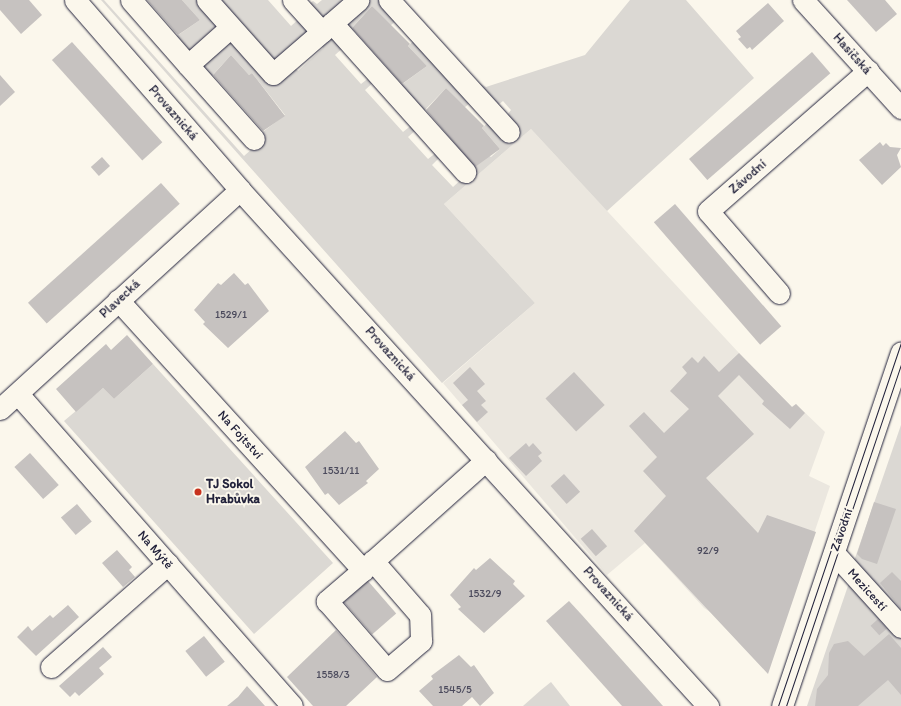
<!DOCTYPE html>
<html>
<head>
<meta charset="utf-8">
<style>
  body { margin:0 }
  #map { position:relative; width:901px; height:706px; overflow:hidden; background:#fbf7ec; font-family:Itim,sans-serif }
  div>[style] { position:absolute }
  .built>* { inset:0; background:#ebe7df }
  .green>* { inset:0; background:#dbd8d3 }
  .building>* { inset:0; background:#c6c2c0; transform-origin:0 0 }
  .roads { filter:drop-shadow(0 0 1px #22223b) drop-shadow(0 0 1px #22223b) }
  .minor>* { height:21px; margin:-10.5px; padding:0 10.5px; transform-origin:10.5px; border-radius:10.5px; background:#fbf7ec }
  .tram>* { height:1px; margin:-0.5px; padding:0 0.5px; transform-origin:0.5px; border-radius:0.5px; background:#22223b }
  .dots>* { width:11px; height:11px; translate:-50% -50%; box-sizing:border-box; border:2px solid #fbf7ec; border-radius:50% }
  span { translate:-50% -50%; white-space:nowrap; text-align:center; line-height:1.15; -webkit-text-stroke:4px #fbf7ec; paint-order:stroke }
  .number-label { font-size:11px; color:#4b4a5c }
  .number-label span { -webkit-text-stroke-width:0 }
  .street-label { font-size:13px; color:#22223b }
  .poi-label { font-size:13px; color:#22223b; font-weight:700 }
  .left { translate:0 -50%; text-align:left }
</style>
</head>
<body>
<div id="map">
  <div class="built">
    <i style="clip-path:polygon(531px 129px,739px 353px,792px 407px,796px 404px,825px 432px,809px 476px,830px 486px,796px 587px,715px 615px,704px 608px,645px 543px,607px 575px,443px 383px,535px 303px,444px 204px)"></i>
  </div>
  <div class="green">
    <i style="clip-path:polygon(101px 0,104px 0,244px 156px,262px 140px,260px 134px,285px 115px,252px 73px,249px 75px,231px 55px,210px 78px,200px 65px,230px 39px,261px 72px,295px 67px,298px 71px,323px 48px,320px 44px,333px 37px,344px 47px,335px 55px,361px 84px,370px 77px,375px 81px,365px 90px,403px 132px,413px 124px,417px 129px,408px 137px,428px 159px,437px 152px,441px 156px,432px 165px,453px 187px,488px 155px,491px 157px,500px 149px,482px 128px,489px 122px,509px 144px,520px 135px,508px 122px,507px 115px,511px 110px,503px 101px,498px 105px,479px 83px,486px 87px,492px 85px,585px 55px,630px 0,686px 0,754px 78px,607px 211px,531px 129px,444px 204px,535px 303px,442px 383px)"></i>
    <i style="clip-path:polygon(182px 0,197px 0,218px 25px,188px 52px,174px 38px,200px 20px)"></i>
    <i style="clip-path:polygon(221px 0,268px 0,291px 26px,300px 18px,310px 31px,270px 64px,263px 47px)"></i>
    <i style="clip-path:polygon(322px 0,351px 0,323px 20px,308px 5px,313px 1px,317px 4px)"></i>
    <i style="clip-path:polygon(369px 0,381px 0,398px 19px,390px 26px,372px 6px,349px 31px,346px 24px,349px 19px)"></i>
    <i style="clip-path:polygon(416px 39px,472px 101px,464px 108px,446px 88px,422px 113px,401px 85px,427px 66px,408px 46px)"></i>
    <i style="clip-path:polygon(153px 364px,333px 563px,254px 634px,64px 421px,103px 388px,114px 399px)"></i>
    <i style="clip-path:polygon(901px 425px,901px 615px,854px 561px)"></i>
    <i style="clip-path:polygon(850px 580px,901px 636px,901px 706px,807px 706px)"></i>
    <i style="clip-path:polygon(551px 682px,570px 706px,523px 706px,541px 690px)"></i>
  </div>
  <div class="building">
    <i style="clip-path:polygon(0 0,29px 0,42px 15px,21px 34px,0 10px)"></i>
    <i style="clip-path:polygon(147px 0,182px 0,200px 20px,178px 35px)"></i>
    <i style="clip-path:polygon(847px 0,885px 0,897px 14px,876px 32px)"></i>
    <i style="clip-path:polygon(768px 3px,784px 21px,752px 50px,750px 47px,747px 49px,738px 39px,741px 37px,736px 31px)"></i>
    <i style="clip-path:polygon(372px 6px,410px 44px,408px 46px,427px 66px,402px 84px,352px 28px)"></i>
    <i style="left:72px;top:42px;width:135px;height:27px;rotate:48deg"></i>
    <i style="left:812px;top:52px;width:28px;height:163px;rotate:49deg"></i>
    <i style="clip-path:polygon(231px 55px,249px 75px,252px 73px,285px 116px,263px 131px,213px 75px)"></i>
    <i style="clip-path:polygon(0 75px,15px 92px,0 106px)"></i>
    <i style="clip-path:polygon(446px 88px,484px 126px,482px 128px,500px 149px,475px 167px,426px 110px)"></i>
    <i style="clip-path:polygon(880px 142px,883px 146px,886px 143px,890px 147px,901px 148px,897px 155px,901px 167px,882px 185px,859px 160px)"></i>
    <i style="left:102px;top:157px;width:12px;height:15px;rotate:48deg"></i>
    <i style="left:161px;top:183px;width:28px;height:179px;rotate:48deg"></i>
    <i style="left:675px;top:204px;width:162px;height:28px;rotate:49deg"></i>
    <i style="clip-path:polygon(234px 273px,245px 285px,248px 283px,269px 311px,228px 348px,203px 324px,205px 322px,194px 310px,218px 283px,221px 285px)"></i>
    <i style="clip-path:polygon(127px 335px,153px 364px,114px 399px,103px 388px,76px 412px,56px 389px,106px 344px,111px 350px)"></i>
    <i style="clip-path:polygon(739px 353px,792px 407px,796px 404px,805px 413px,790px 429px,762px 404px,764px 401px,739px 375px,718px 396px,754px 434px,706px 478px,758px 533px,767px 515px,816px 532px,768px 674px,634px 531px,666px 496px,643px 471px,657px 457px,629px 426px,644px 412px,664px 433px,689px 409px,670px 391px,687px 373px,682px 367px,692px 357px,698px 363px,704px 356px,719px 372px)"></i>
    <i style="clip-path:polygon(470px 367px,485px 384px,477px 391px,486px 401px,481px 405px,488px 412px,477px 422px,462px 405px,468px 400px,453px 383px)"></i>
    <i style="left:574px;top:372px;width:45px;height:39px;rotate:47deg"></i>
    <i style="clip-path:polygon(345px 431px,356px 443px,359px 441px,379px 469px,366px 481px,368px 483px,339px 505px,328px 493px,325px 495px,305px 467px)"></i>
    <i style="clip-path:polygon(526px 443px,529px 447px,533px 443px,542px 453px,538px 456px,542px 461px,526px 476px,509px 458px)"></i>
    <i style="left:30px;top:453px;width:43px;height:21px;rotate:48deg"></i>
    <i style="left:564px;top:474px;width:24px;height:18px;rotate:48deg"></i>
    <i style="clip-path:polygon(874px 502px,896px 509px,877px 564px,862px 559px,857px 554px)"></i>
    <i style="left:77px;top:504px;width:23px;height:21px;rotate:50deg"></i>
    <i style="left:592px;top:529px;width:23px;height:15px;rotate:49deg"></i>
    <i style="clip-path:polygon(117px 550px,132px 567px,129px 570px,135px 577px,123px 587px,102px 563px)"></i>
    <i style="clip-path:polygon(490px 558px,515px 581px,513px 584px,525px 596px,484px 633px,458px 609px,461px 607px,450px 595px,474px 568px,476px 570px)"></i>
    <i style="clip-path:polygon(892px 572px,901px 581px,901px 609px,880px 583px)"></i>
    <i style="left:368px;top:581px;width:43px;height:32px;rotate:49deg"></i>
    <i style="clip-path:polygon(569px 601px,581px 614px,663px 706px,622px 706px,588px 668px,546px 621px)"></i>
    <i style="clip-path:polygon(68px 605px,79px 617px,36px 656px,17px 637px,28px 626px,32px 631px,50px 615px,53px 618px)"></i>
    <i style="left:878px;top:619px;width:13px;height:10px;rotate:48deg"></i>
    <i style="clip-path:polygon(336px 630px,377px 677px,346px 706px,313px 706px,287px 677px)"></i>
    <i style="clip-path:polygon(889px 634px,901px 648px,901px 695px,888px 680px,858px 706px,815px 706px,817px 689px,828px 675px,829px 653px,834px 644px,848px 641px,864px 656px)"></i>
    <i style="left:204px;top:636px;width:33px;height:24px;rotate:51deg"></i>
    <i style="clip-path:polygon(103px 647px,112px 657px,99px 668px,104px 674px,79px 696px,75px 692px,70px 697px,59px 686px)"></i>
    <i style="clip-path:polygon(459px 655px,471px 667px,474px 665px,494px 693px,480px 706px,472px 697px,462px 706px,433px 706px,419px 691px,433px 679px,431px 676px)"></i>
    <i style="clip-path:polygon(247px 686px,265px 706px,227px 706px,238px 697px)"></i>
  </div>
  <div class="roads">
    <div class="minor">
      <i style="left:75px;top:0;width:252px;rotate:49deg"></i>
      <i style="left:240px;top:190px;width:697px;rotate:47.79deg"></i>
      <i style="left:131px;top:0;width:86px;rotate:48.8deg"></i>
      <i style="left:188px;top:65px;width:57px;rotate:-41.5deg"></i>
      <i style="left:207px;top:0;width:99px;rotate:48.3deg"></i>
      <i style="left:273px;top:74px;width:78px;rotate:-40.8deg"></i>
      <i style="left:332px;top:23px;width:200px;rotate:48.2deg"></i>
      <i style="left:293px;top:0;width:43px;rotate:47.8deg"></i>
      <i style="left:389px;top:0;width:178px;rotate:47.7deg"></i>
      <i style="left:803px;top:0;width:146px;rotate:47.8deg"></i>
      <i style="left:332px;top:23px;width:35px;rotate:-41deg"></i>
      <i style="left:188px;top:65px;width:99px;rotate:48.3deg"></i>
      <i style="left:779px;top:293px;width:108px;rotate:-130.9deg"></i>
      <i style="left:708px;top:211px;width:213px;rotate:-41.2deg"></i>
      <i style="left:118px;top:300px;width:365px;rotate:47.8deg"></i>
      <i style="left:363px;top:570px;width:48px;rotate:139.3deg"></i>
      <i style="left:327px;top:601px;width:91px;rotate:49deg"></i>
      <i style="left:387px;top:670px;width:45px;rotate:-40.5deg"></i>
      <i style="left:421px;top:641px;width:26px;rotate:-92deg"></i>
      <i style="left:420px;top:615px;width:72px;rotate:-131deg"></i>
      <i style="left:18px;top:394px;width:415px;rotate:48.7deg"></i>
      <i style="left:0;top:409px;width:325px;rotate:-42.4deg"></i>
      <i style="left:834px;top:553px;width:100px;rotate:47.8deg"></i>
      <i style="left:363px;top:570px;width:165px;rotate:-41.8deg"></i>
      <i style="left:51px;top:667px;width:156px;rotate:-41.4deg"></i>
      <i style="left:782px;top:706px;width:373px;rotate:-71.4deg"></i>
    </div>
  </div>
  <div class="tram">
    <i style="left:778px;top:706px;width:384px;rotate:-71.3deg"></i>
    <i style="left:786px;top:706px;width:360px;rotate:-71.4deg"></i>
  </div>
  <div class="dots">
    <i style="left:198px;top:492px;background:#c8321e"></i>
  </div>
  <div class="number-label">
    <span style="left:231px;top:315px">1529/1</span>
    <span style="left:341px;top:471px">1531/11</span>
    <span style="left:708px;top:551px">92/9</span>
    <span style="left:485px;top:594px">1532/9</span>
    <span style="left:333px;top:675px">1558/3</span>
    <span style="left:455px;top:690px">1545/5</span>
  </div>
  <div class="street-label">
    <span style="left:852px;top:54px;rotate:48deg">Hasičská</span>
    <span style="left:173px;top:113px;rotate:49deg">Provaznická</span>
    <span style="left:748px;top:177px;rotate:-41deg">Závodní</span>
    <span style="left:120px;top:299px;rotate:-43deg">Plavecká</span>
    <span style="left:390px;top:354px;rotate:48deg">Provaznická</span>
    <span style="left:240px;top:435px;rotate:48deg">Na Fojtství</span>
    <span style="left:842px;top:530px;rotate:-71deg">Závodní</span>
    <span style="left:155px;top:550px;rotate:49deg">Na Mýtě</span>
    <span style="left:867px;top:590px;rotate:48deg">Mezicestí</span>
    <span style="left:608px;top:594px;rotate:48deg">Provaznická</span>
  </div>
  <div class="poi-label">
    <span class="left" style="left:206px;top:492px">TJ Sokol<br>Hrabůvka</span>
  </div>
</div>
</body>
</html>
